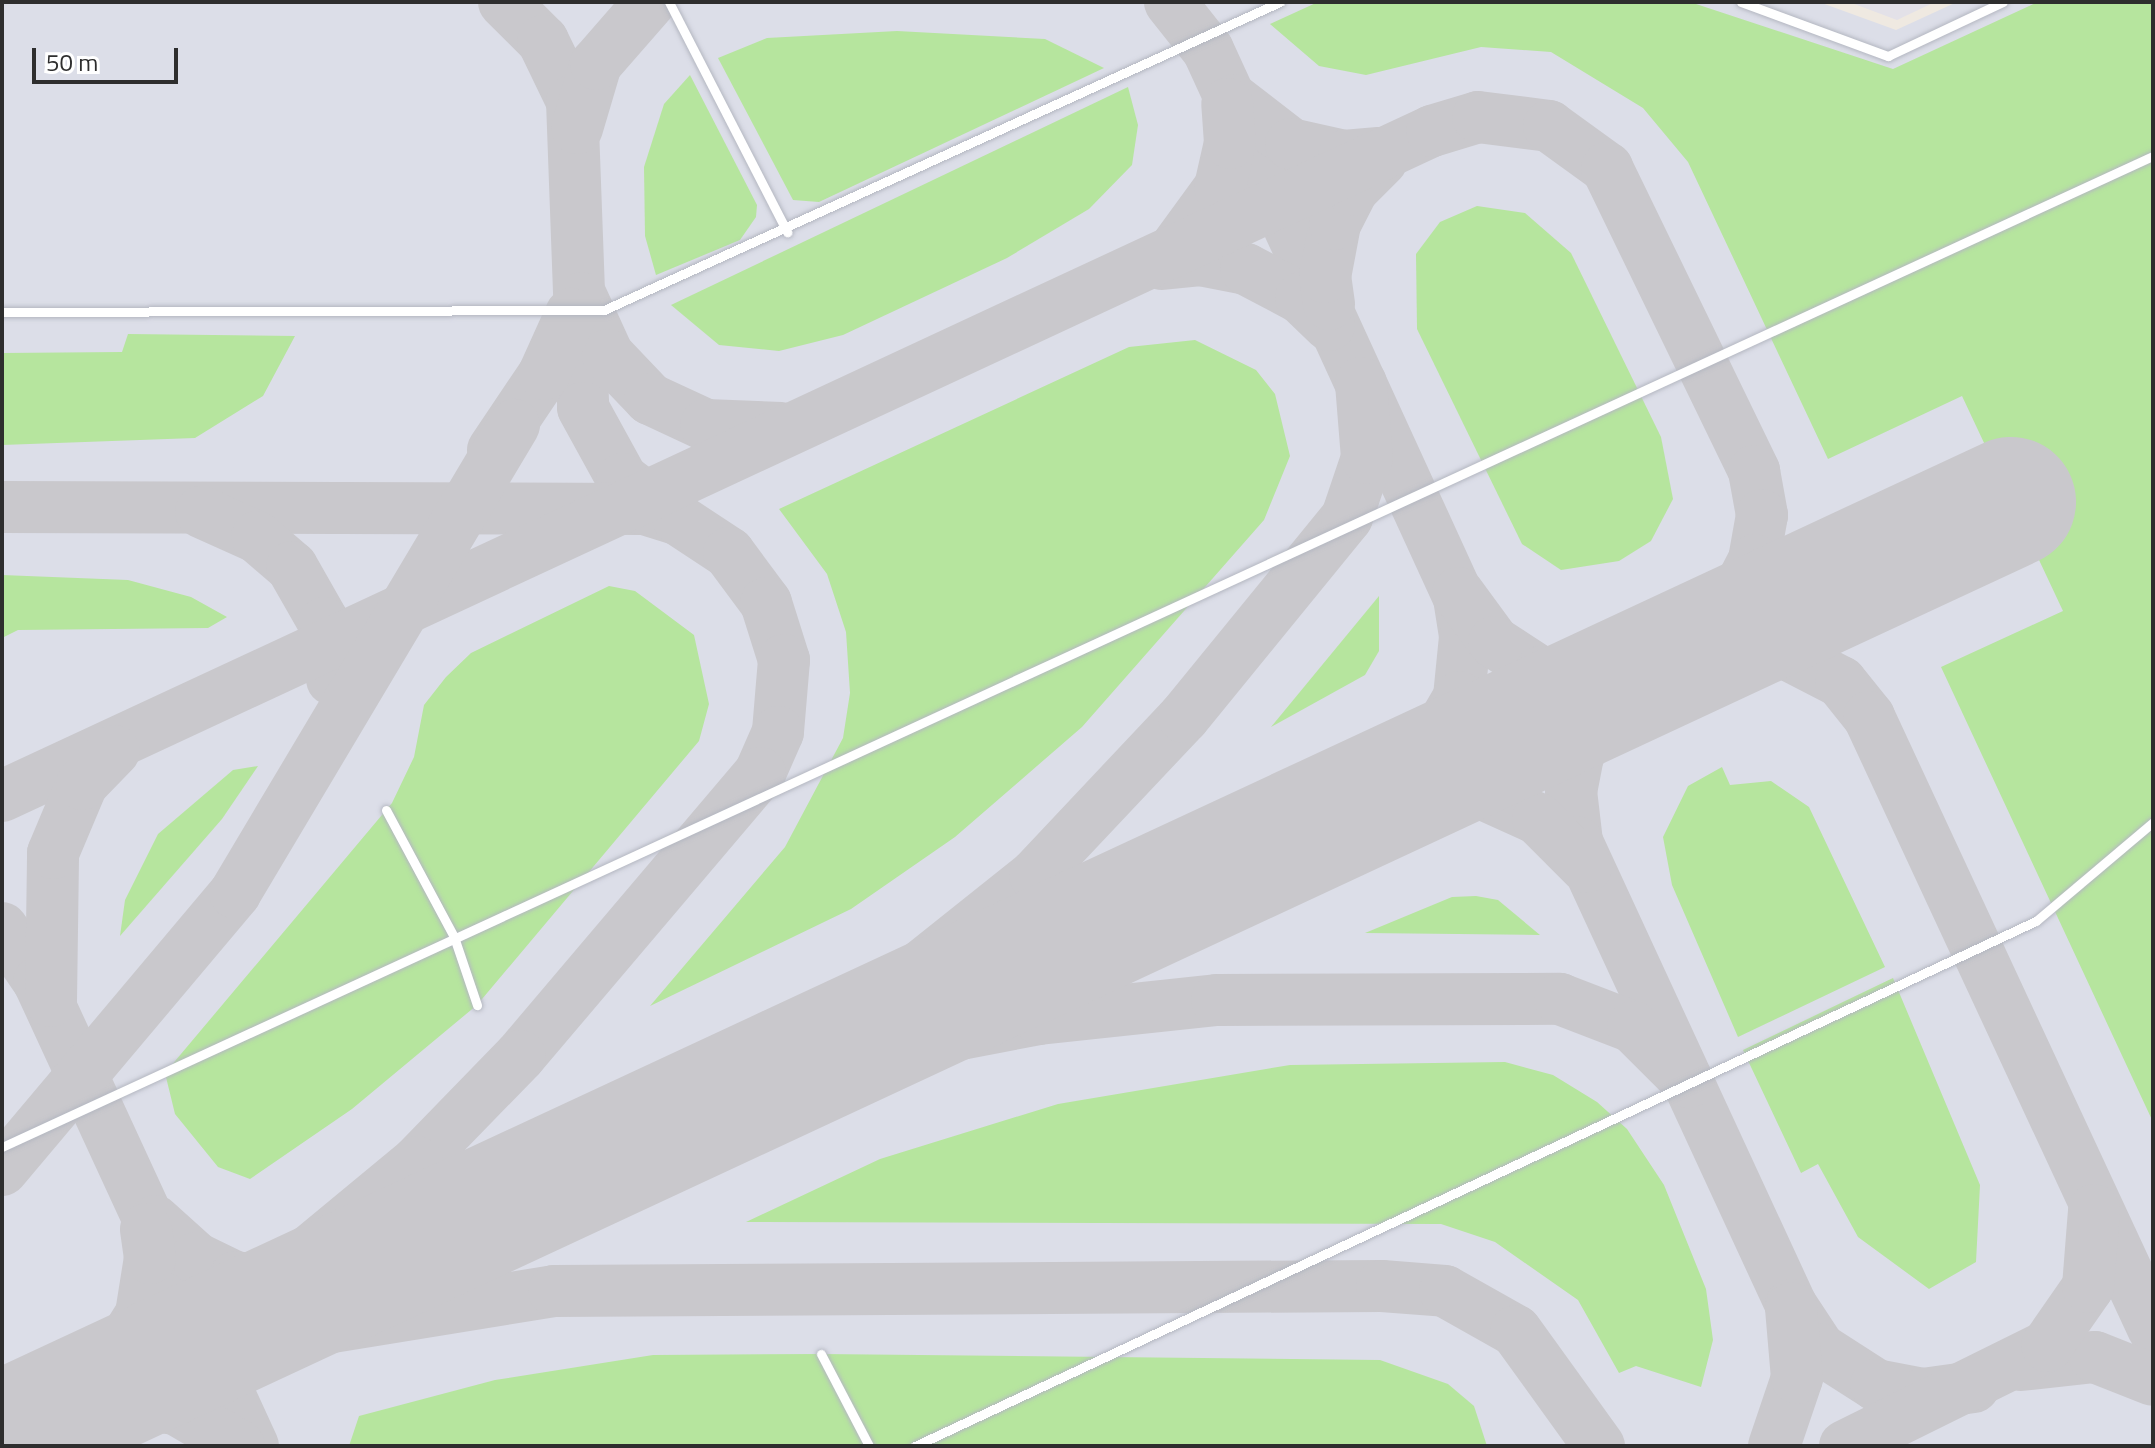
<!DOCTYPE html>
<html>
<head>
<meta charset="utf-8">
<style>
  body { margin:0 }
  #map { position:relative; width:2155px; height:1448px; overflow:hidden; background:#efe9e1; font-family:"Titillium Web",sans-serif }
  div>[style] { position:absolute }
  .industrial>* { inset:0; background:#e3e1e8 }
  .airport>* { inset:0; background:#dcdee8 }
  .green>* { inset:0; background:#b6e59e }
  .taxiway>* { height:52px; margin:-26px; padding:0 26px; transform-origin:26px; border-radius:26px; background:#c9c8cc }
  .runway>* { height:130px; margin:-65px; padding:0 65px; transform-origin:65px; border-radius:65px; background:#c9c8cc }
  .roads { filter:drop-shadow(0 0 2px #b4b7c1) drop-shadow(0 0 2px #b4b7c1) }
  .service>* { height:9px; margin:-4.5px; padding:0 4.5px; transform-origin:4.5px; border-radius:4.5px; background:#fff }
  span { translate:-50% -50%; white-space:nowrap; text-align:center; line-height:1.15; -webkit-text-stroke:8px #fff; paint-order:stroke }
  .frame { position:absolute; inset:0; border:4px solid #2e2e2e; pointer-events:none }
  .scale { position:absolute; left:32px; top:48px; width:146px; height:36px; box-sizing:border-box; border:4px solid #2e2e2e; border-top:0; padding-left:10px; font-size:24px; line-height:28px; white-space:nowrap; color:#2e2e2e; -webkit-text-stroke:6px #fff; paint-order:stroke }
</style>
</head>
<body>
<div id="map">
  <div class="industrial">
    <i style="clip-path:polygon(1849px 2px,1935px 2px,1897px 20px)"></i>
  </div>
  <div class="airport">
    <i style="clip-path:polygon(2px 2px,1819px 2px,1896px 30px,1957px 2px,2153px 2px,2153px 1446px,2px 1446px)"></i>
  </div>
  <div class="green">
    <i style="clip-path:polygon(1318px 2px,1690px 2px,1893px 69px,2038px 2px,2153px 2px,2153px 1122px,1941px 667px,2063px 611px,1962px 396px,1828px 459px,1688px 162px,1643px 108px,1551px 52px,1481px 47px,1366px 75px,1319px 66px,1270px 24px)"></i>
    <i style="clip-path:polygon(897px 31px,1045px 39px,1104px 68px,819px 202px,793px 200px,718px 58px,767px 38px)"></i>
    <i style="clip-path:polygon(690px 75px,757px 205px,756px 217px,740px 240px,656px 275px,645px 236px,644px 167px,664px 104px)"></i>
    <i style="clip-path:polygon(1128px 87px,1138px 125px,1132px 165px,1089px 209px,1007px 258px,843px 335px,779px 351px,719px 345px,671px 305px)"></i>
    <i style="clip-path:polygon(1477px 206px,1525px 213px,1571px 253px,1661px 437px,1673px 499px,1651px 541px,1619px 561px,1561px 570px,1522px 544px,1417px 329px,1416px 254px,1440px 222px)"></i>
    <i style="clip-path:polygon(128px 334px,295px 336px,263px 396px,195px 438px,2px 445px,2px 353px,122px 352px)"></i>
    <i style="clip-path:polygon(1195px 340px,1256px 370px,1275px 394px,1290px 456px,1264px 520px,1082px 727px,955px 837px,851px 909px,650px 1006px,785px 847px,843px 738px,850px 693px,846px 632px,827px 574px,779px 509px,1129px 347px)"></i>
    <i style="clip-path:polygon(2px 575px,128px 580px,191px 597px,227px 617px,208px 628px,18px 630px,2px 638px)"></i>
    <i style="clip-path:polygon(609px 586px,635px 591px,694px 635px,709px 704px,699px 741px,477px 1005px,352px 1109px,250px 1179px,218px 1167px,175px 1114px,165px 1073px,392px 803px,414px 757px,424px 705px,446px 677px,471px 653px)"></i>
    <i style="clip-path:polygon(1379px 596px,1379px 651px,1365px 675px,1271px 727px)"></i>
    <i style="clip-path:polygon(258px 766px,222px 819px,120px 936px,125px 900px,158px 834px,233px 770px)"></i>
    <i style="clip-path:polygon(1722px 767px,1730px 785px,1771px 781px,1809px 807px,1885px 967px,1738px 1037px,1672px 885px,1663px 837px,1688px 786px)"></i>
    <i style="clip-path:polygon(1476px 896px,1498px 900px,1540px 935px,1365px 933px,1452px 897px)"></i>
    <i style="clip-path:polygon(1893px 978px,1980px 1185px,1976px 1262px,1929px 1289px,1858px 1237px,1818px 1164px,1801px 1173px,1743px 1050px)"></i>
    <i style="clip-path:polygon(1505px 1062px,1553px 1075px,1597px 1102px,1627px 1129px,1664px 1185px,1706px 1289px,1713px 1340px,1701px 1387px,1636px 1366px,1619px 1373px,1578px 1300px,1495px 1242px,1441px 1224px,746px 1222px,880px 1159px,1058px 1104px,1290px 1065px)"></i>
    <i style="clip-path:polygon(821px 1354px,1380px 1360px,1448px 1384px,1474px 1406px,1487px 1446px,349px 1446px,359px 1416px,495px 1380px,653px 1355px)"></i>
  </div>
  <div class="taxiway">
    <i style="left:504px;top:2px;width:55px;rotate:45deg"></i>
    <i style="left:543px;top:41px;width:67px;rotate:64.2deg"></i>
    <i style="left:572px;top:101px;width:307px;rotate:87.9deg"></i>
    <i style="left:583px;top:408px;width:81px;rotate:61.2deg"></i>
    <i style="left:622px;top:479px;width:60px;rotate:36.9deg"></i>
    <i style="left:1170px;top:2px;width:61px;rotate:51.6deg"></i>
    <i style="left:1208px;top:50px;width:603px;rotate:65.39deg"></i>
    <i style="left:1459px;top:598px;width:39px;rotate:81deg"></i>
    <i style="left:1465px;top:637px;width:60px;rotate:95.7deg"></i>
    <i style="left:1459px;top:697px;width:75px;rotate:120.3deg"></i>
    <i style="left:1421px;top:762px;width:58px;rotate:141.3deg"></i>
    <i style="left:1234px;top:100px;width:72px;rotate:37.7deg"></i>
    <i style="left:1291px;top:144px;width:54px;rotate:12.8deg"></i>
    <i style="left:1344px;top:156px;width:35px;rotate:-5deg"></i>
    <i style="left:577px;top:128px;width:67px;rotate:-73.5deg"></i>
    <i style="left:596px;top:64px;width:82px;rotate:-48.9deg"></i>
    <i style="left:1177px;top:246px;width:73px;rotate:-53.9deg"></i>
    <i style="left:1220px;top:187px;width:45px;rotate:-77.2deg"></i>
    <i style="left:1230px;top:143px;width:39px;rotate:-94deg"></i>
    <i style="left:1162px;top:264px;width:38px;rotate:-6deg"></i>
    <i style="left:1200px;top:260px;width:47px;rotate:11.1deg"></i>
    <i style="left:1246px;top:269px;width:62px;rotate:27.8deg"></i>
    <i style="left:1301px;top:298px;width:39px;rotate:44deg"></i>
    <i style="left:582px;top:298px;width:63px;rotate:65.5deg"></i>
    <i style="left:608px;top:355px;width:61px;rotate:46.3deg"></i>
    <i style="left:650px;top:399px;width:62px;rotate:24.9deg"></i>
    <i style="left:706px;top:425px;width:75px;rotate:2.3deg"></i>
    <i style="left:1329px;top:304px;width:27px;rotate:-98deg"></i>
    <i style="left:1325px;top:277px;width:54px;rotate:-79.3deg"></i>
    <i style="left:1335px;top:224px;width:38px;rotate:-63deg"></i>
    <i style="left:1352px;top:190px;width:42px;rotate:-45deg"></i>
    <i style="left:493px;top:450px;width:92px;rotate:-56.1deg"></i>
    <i style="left:544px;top:374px;width:66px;rotate:-65.8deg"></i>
    <i style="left:2px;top:507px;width:642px;rotate:0.18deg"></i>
    <i style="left:644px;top:509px;width:37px;rotate:17deg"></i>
    <i style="left:679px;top:520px;width:60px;rotate:33.4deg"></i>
    <i style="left:729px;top:553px;width:62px;rotate:53.5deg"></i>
    <i style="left:766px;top:603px;width:60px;rotate:72.5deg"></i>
    <i style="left:784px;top:660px;width:72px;rotate:94.8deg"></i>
    <i style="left:778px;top:732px;width:45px;rotate:113.7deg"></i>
    <i style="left:760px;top:773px;width:371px;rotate:130.3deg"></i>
    <i style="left:520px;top:1056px;width:148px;rotate:134.2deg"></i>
    <i style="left:417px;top:1162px;width:149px;rotate:140.4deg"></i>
    <i style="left:302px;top:1257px;width:224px;rotate:145.7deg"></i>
    <i style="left:201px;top:512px;width:61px;rotate:24.1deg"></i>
    <i style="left:257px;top:537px;width:46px;rotate:40.6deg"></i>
    <i style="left:292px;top:567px;width:64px;rotate:60.3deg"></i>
    <i style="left:324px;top:623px;width:57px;rotate:81.9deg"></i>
    <i style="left:1458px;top:593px;width:61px;rotate:53.7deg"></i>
    <i style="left:1494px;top:642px;width:55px;rotate:33.1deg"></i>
    <i style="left:1540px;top:672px;width:54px;rotate:11.7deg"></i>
    <i style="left:1593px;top:683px;width:49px;rotate:-8.1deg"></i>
    <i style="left:1690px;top:650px;width:58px;rotate:-5.9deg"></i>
    <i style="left:1748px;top:644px;width:38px;rotate:14deg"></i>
    <i style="left:1785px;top:653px;width:63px;rotate:27.4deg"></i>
    <i style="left:1841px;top:682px;width:45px;rotate:51.3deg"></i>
    <i style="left:1869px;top:717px;width:674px;rotate:65.07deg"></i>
    <i style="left:1642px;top:676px;width:62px;rotate:137deg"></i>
    <i style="left:1597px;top:718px;width:42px;rotate:116.6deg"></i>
    <i style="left:1578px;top:756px;width:36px;rotate:101deg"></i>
    <i style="left:1571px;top:791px;width:51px;rotate:83.3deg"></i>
    <i style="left:1577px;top:842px;width:510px;rotate:65.19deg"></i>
    <i style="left:1791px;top:1305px;width:53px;rotate:56.6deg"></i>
    <i style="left:1820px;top:1349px;width:67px;rotate:32.7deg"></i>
    <i style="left:1876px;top:1385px;width:48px;rotate:10.8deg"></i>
    <i style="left:1923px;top:1394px;width:51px;rotate:-7.8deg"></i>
    <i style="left:2px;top:796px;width:1577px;rotate:-24.94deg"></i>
    <i style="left:1432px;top:131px;width:48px;rotate:-16.9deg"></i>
    <i style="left:1478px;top:117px;width:72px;rotate:7.2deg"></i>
    <i style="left:1549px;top:126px;width:72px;rotate:35.9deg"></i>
    <i style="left:1607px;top:168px;width:337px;rotate:64.1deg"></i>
    <i style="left:1754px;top:471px;width:45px;rotate:79.7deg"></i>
    <i style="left:1762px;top:515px;width:46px;rotate:100.1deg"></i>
    <i style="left:1754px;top:560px;width:56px;rotate:117.5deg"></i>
    <i style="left:1728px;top:610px;width:55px;rotate:133.5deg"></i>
    <i style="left:1376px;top:798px;width:57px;rotate:-11.1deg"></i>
    <i style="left:1432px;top:787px;width:40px;rotate:2.9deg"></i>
    <i style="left:1472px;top:789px;width:72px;rotate:24.4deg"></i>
    <i style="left:1538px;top:819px;width:68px;rotate:45deg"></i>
    <i style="left:2px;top:928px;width:65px;rotate:55.6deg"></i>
    <i style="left:39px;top:982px;width:511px;rotate:65.24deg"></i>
    <i style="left:51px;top:1001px;width:148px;rotate:-89.2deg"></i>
    <i style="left:53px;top:853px;width:75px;rotate:-67.2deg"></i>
    <i style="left:82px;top:784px;width:46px;rotate:-45.9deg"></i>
    <i style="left:777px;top:1067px;width:112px;rotate:-33deg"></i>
    <i style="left:871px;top:1006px;width:210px;rotate:-38.6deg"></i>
    <i style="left:1035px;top:875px;width:217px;rotate:-46.7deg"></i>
    <i style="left:1184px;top:717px;width:258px;rotate:-50.8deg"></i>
    <i style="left:1347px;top:517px;width:62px;rotate:-71.3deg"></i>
    <i style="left:1367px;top:458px;width:75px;rotate:-94.6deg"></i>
    <i style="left:701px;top:1112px;width:250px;rotate:-17.2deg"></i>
    <i style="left:940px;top:1038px;width:101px;rotate:-10.9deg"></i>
    <i style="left:1039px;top:1019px;width:179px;rotate:-6.1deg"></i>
    <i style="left:1217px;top:1000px;width:343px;rotate:-0.2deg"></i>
    <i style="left:1560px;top:999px;width:78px;rotate:21deg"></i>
    <i style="left:1633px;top:1027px;width:78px;rotate:45deg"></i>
    <i style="left:2px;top:1170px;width:362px;rotate:-49.9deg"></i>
    <i style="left:235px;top:893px;width:545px;rotate:-59.2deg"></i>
    <i style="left:155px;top:1221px;width:55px;rotate:42.1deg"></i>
    <i style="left:196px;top:1258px;width:43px;rotate:26deg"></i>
    <i style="left:235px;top:1277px;width:61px;rotate:7.6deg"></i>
    <i style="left:295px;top:1285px;width:53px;rotate:-9.8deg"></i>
    <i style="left:2021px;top:1365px;width:74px;rotate:-6.2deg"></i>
    <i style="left:2095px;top:1357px;width:62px;rotate:21.6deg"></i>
    <i style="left:97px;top:1384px;width:83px;rotate:-57.8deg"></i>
    <i style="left:141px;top:1314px;width:57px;rotate:-80.9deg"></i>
    <i style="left:150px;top:1258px;width:29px;rotate:-98deg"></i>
    <i style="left:106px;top:1401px;width:70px;rotate:6.5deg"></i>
    <i style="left:176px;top:1409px;width:73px;rotate:30.4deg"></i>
    <i style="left:64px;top:1409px;width:243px;rotate:-18.2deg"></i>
    <i style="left:295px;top:1333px;width:262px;rotate:-9.2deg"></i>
    <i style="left:554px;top:1291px;width:828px;rotate:-0.35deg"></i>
    <i style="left:1382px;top:1286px;width:63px;rotate:4.5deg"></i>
    <i style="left:1445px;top:1291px;width:81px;rotate:29.4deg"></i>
    <i style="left:1516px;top:1331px;width:142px;rotate:54.2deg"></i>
    <i style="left:1774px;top:1446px;width:72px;rotate:-71.3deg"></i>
    <i style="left:1797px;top:1378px;width:70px;rotate:-94.9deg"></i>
    <i style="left:1845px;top:1446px;width:225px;rotate:-26.3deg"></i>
    <i style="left:2047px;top:1346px;width:72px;rotate:-55.2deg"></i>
    <i style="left:2088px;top:1287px;width:77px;rotate:-85.5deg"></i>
  </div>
  <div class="runway">
    <i style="left:2px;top:1437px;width:2216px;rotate:-24.96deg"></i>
  </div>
  <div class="roads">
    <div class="service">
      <i style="left:669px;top:2px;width:259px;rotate:62.8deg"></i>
      <i style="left:1741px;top:2px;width:157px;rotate:20.2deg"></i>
      <i style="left:1888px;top:56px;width:127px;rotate:-25.2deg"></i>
      <i style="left:2px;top:312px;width:602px;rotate:-0.19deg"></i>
      <i style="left:604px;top:310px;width:743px;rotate:-24.5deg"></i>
      <i style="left:386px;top:810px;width:144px;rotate:61.8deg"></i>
      <i style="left:454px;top:937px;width:72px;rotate:71.3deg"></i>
      <i style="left:2px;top:1147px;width:2368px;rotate:-24.74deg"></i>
      <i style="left:821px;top:1354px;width:104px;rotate:62.4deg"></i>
      <i style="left:915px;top:1446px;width:1238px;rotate:-25.1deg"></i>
      <i style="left:2036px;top:921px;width:153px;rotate:-40.2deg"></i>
    </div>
  </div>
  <div class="frame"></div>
  <div class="scale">50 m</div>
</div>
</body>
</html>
